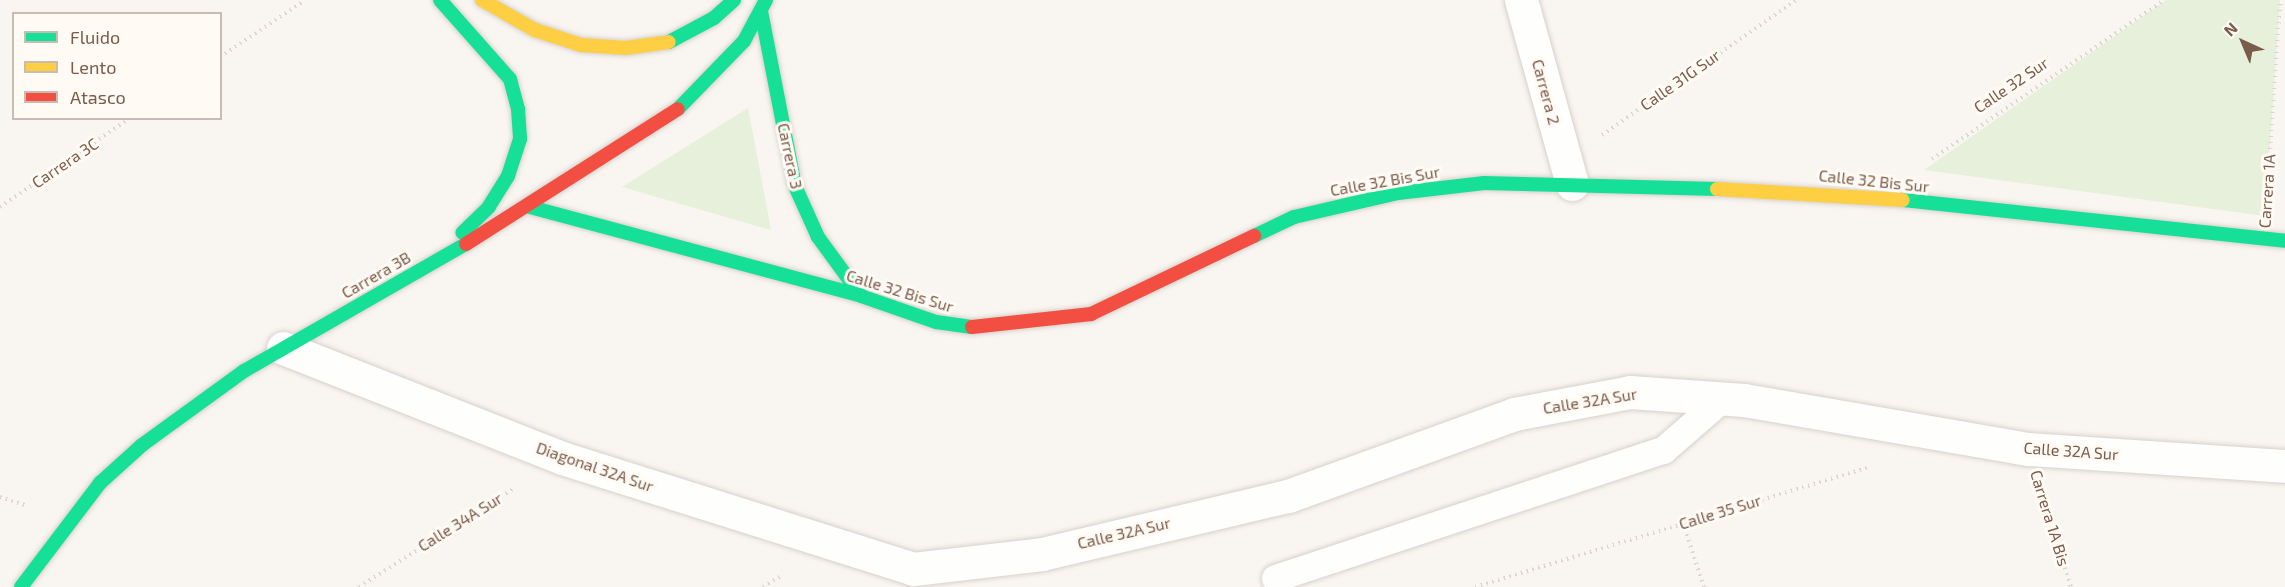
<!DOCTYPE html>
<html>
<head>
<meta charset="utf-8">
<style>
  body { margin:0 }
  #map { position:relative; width:2285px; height:587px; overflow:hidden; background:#f9f5f0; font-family:"Exo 2",sans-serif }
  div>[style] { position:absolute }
  .green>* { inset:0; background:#e7f0db }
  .path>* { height:4px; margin-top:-2px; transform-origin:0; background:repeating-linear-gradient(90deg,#dcd5d0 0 1.5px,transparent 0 6px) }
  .roads { filter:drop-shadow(0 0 2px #d7d1cb) drop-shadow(0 0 2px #d7d1cb) }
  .lane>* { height:27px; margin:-13.5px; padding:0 13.5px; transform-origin:13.5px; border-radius:13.5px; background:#fefefd }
  .street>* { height:33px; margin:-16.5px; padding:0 16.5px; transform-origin:16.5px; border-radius:16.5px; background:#fefefd }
  .fast>* { height:14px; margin:-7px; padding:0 7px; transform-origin:7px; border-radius:7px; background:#16e098 }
  .slow>* { height:14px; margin:-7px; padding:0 7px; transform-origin:7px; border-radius:7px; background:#ffcf43 }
  .jam>* { height:14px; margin:-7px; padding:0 7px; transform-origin:7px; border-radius:7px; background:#f24e42 }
  span { translate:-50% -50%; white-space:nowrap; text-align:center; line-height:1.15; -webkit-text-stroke:6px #fffaf3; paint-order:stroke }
  .street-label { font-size:16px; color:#7a5c4d }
  .legend { position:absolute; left:12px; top:12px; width:210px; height:108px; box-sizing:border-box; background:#fffaf3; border:2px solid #cabbb1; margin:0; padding:8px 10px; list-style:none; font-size:18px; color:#7a5c4d }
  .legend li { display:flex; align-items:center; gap:12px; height:30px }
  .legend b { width:30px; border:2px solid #cabbb1 }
  .north { position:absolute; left:2213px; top:12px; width:60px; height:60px; -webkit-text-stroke:4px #fffaf3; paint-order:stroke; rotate:316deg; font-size:16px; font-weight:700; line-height:24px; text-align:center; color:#7a5c4d }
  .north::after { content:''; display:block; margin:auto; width:21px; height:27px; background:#7a5c4d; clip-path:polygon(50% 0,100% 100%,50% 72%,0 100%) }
</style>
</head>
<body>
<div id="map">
  <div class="green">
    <i style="clip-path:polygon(2166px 0,2280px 0,2265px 216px,1924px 170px)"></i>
    <i style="clip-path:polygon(748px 108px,771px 230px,622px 187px)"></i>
  </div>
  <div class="path">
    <i style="left:220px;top:57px;width:102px;rotate:-33.8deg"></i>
    <i style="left:1602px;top:135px;width:236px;rotate:-34.8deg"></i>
    <i style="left:1932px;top:159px;width:281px;rotate:-34.4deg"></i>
    <i style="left:2267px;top:197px;width:197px;rotate:-86.2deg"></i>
    <i style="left:0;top:207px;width:158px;rotate:-34.4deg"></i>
    <i style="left:2042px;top:493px;width:98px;rotate:72.9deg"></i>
    <i style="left:0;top:497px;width:29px;rotate:18deg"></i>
    <i style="left:1683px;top:523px;width:67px;rotate:71.8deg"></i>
    <i style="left:359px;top:587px;width:186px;rotate:-32.5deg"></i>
    <i style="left:763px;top:587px;width:23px;rotate:-31deg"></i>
    <i style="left:1475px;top:587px;width:413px;rotate:-16.9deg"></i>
  </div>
  <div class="roads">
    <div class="lane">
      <i style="left:1275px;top:578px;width:409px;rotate:-18.3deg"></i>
      <i style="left:1663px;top:450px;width:81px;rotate:-41deg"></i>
    </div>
    <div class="street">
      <i style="left:1521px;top:0;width:191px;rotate:74.5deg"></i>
      <i style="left:283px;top:348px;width:300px;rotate:21.5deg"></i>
      <i style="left:562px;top:458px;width:368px;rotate:17.5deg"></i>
      <i style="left:913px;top:569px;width:130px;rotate:-6.6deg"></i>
      <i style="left:1042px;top:554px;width:253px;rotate:-13.3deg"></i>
      <i style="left:1288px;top:496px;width:240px;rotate:-19.9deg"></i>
      <i style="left:1514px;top:414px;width:118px;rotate:-10.7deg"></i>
      <i style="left:1630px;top:392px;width:114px;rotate:4deg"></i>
      <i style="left:1744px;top:400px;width:289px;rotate:9.8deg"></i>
      <i style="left:2029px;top:449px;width:257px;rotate:3.8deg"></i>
    </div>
    <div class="fast">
      <i style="left:440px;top:0;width:106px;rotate:48.5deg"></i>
      <i style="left:510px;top:79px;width:31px;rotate:75deg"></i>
      <i style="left:518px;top:109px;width:30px;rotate:86deg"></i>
      <i style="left:520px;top:139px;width:39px;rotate:108deg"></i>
      <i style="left:508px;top:176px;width:36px;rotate:122deg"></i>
      <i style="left:489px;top:207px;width:37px;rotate:136deg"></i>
      <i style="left:761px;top:11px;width:178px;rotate:79deg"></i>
      <i style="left:795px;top:186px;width:56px;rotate:65.7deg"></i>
      <i style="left:818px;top:237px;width:73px;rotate:53.9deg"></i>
      <i style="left:669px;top:42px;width:51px;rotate:-28.1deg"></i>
      <i style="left:714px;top:18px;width:27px;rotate:-42deg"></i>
      <i style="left:678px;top:109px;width:95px;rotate:-45.9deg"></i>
      <i style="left:744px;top:41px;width:47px;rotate:-61.8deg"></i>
      <i style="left:1903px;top:200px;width:384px;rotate:6.1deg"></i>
      <i style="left:530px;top:207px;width:343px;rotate:15deg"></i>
      <i style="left:861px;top:296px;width:79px;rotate:19.1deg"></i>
      <i style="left:936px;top:322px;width:36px;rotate:8deg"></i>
      <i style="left:1254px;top:236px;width:44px;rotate:-25.4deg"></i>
      <i style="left:1294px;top:217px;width:107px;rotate:-13deg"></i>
      <i style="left:1398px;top:193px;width:87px;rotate:-6.6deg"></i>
      <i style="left:1484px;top:183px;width:233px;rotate:1.5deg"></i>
      <i style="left:21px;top:587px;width:131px;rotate:-52.8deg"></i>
      <i style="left:100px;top:483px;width:57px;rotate:-42.1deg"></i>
      <i style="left:142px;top:445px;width:126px;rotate:-36deg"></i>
      <i style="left:244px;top:371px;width:256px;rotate:-29.8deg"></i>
    </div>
    <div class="slow">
      <i style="left:482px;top:0;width:61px;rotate:29.5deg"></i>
      <i style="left:535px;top:30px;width:48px;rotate:18.1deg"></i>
      <i style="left:581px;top:45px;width:45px;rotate:3.8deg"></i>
      <i style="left:626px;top:48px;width:43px;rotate:-7.9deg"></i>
      <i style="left:1717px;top:189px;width:186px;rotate:3.4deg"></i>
    </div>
    <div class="jam">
      <i style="left:466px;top:244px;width:251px;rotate:-32.5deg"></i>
      <i style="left:972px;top:327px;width:120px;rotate:-6.2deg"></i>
      <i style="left:1091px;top:314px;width:181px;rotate:-25.6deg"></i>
    </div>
  </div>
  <div class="street-label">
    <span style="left:1680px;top:80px;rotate:-35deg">Calle 31G Sur</span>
    <span style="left:2011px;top:85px;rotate:-34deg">Calle 32 Sur</span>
    <span style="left:1546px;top:92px;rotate:75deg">Carrera 2</span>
    <span style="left:790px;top:156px;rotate:78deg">Carrera 3</span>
    <span style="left:65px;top:163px;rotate:-34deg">Carrera 3C</span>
    <span style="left:1385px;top:181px;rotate:-10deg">Calle 32 Bis Sur</span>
    <span style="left:1874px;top:181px;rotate:6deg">Calle 32 Bis Sur</span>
    <span style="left:2267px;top:191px;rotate:-86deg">Carrera 1A</span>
    <span style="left:376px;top:275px;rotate:-30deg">Carrera 3B</span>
    <span style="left:900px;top:291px;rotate:17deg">Calle 32 Bis Sur</span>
    <span style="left:1590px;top:401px;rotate:-9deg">Calle 32A Sur</span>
    <span style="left:2071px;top:451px;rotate:4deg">Calle 32A Sur</span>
    <span style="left:595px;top:467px;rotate:19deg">Diagonal 32A Sur</span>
    <span style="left:1720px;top:512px;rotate:-17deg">Calle 35 Sur</span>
    <span style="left:2050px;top:518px;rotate:73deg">Carrera 1A Bis</span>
    <span style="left:460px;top:522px;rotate:-32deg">Calle 34A Sur</span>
    <span style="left:1124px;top:533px;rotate:-13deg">Calle 32A Sur</span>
  </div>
  <ul class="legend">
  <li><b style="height:8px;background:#16e098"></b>Fluido</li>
  <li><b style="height:8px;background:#ffcf43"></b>Lento</li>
  <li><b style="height:8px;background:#f24e42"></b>Atasco</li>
  </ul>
  <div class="north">N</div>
</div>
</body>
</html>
